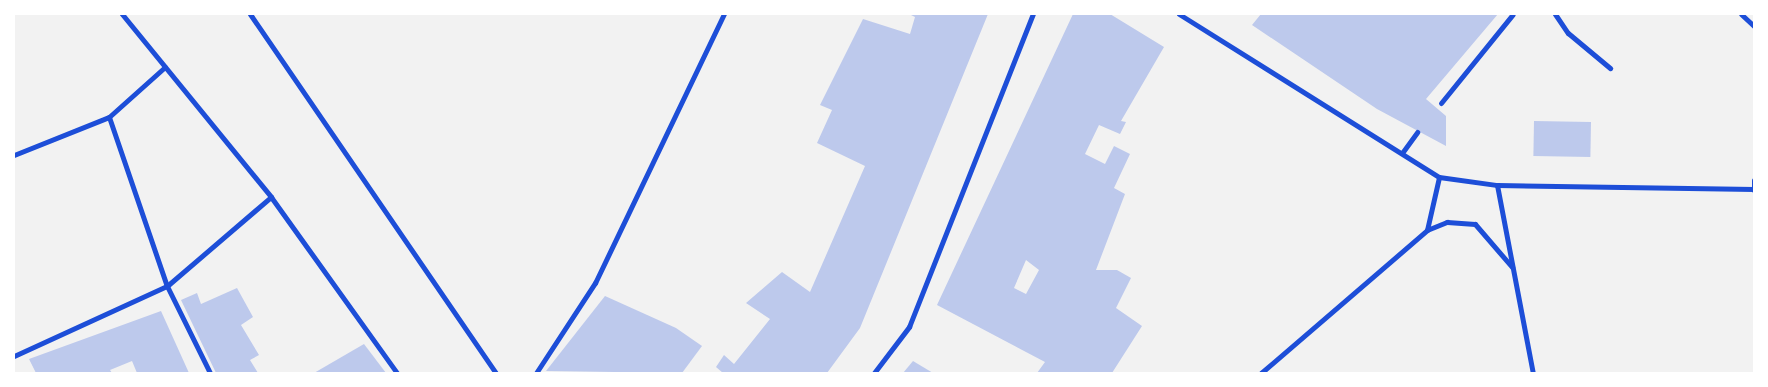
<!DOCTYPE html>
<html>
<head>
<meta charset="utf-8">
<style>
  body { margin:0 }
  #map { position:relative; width:1768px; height:387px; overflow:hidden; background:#f2f2f2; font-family:Inter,sans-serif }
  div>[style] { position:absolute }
  .building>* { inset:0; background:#bdc9ec; transform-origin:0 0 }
  .pedestrian>* { height:4.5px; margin:-2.25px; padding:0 2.25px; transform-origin:2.25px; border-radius:2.25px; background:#1d4ed8 }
  .minor>* { height:5px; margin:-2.5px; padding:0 2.5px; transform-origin:2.5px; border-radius:2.5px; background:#1d4ed8 }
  span { translate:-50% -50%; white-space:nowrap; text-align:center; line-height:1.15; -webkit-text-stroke:4px #fff; paint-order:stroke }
  .frame { position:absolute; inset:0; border:15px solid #fff; pointer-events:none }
</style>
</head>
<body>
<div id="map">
  <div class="building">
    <i style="clip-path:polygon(909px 14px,988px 14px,860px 328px,827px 373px,723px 373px,716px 367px,724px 355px,734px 364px,770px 319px,746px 303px,782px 272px,810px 292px,865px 166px,817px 143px,832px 110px,820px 105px,863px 19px,910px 34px,915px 17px)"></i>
    <i style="clip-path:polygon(evenodd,1073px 14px,1110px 14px,1164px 47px,1121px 121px,1126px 122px,1120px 134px,1099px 125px,1085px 154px,1105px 164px,1114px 146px,1130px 154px,1114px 188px,1125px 194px,1096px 270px,1117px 270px,1131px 278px,1116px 308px,1142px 326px,1112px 373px,1037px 373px,1045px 362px,937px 305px,1073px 14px,1026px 260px,1039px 270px,1026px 294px,1014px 288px,1026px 260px)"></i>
    <i style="clip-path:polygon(1261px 14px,1498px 14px,1426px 99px,1446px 116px,1446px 146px,1377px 109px,1252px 25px)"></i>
    <i style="left:1534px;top:121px;width:57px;height:35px;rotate:1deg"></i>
    <i style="clip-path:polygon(237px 288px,253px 317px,241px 325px,259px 355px,250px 360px,258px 373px,216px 373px,181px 300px,197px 293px,201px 304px)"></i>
    <i style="clip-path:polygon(605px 296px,676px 328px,702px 346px,682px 373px,546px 371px)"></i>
    <i style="clip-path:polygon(161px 311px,189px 373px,137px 373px,132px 361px,110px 370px,112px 373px,36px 373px,29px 359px)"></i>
    <i style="clip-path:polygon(364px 344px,386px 373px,314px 373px)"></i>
    <i style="clip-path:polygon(913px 361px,933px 373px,903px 373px)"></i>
  </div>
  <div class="pedestrian">
    <i style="left:874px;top:373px;width:58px;rotate:-52.7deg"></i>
    <i style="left:909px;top:327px;width:337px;rotate:-68.4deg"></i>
  </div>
  <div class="minor">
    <i style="left:122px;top:14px;width:236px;rotate:50.8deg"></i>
    <i style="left:271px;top:197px;width:216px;rotate:54.4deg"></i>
    <i style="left:250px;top:14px;width:435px;rotate:55.6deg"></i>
    <i style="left:1179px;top:14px;width:307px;rotate:32.1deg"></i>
    <i style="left:1439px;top:177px;width:59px;rotate:7.9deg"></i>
    <i style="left:1497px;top:185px;width:257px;rotate:0.9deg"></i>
    <i style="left:1555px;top:14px;width:23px;rotate:56deg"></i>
    <i style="left:1568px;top:33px;width:55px;rotate:39.8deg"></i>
    <i style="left:1741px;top:14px;width:18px;rotate:43deg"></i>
    <i style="left:1441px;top:103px;width:114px;rotate:-51deg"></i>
    <i style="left:109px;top:117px;width:179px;rotate:71.1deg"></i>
    <i style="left:167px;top:286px;width:97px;rotate:63.7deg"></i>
    <i style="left:1402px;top:153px;width:26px;rotate:-54deg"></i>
    <i style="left:14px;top:155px;width:102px;rotate:-21.8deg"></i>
    <i style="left:109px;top:117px;width:75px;rotate:-41.8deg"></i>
    <i style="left:1754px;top:180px;width:10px;rotate:90deg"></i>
    <i style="left:1497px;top:185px;width:191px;rotate:79.2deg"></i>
    <i style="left:1427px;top:230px;width:22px;rotate:-22deg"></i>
    <i style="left:1447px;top:222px;width:28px;rotate:4deg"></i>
    <i style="left:1475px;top:224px;width:57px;rotate:49.3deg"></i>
    <i style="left:14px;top:356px;width:168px;rotate:-24.6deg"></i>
    <i style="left:167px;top:286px;width:137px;rotate:-40.6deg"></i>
    <i style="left:536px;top:373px;width:108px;rotate:-56.8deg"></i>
    <i style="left:595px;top:283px;width:298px;rotate:-64.4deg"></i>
    <i style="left:1261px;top:373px;width:219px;rotate:-40.7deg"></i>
    <i style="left:1427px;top:230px;width:54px;rotate:-77.2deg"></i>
  </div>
  <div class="frame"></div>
</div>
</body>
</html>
